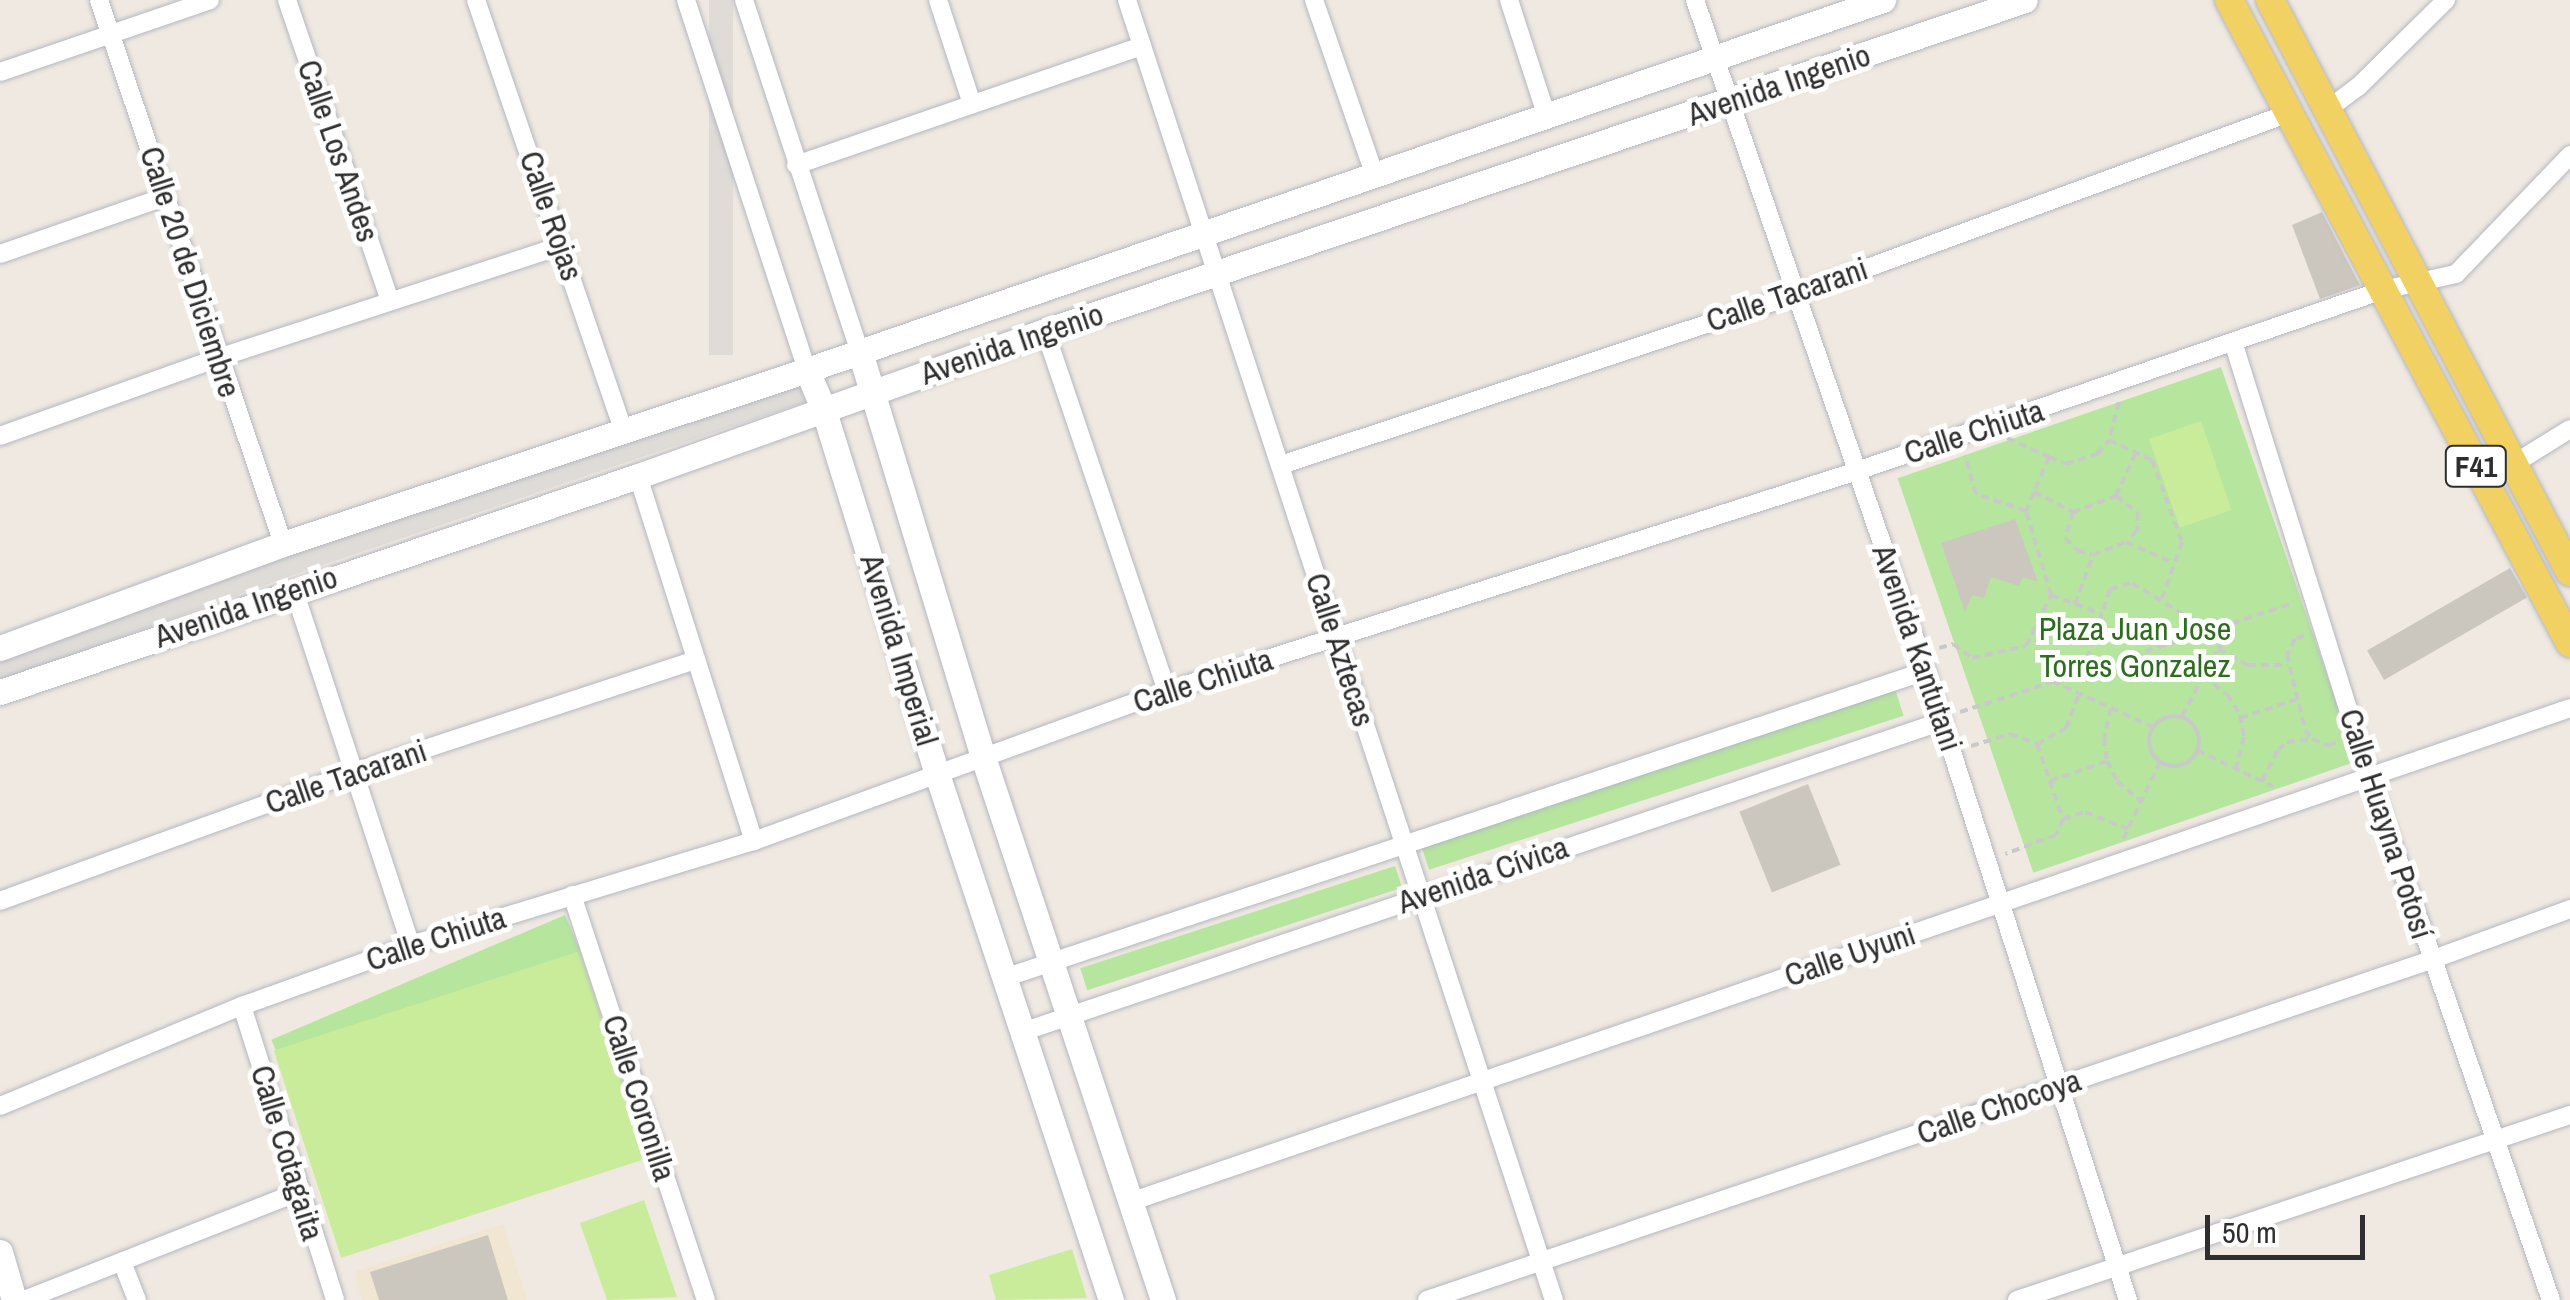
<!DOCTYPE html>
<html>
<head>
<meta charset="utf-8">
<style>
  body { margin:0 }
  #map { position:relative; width:2570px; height:1300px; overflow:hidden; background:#efe9e1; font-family:"Archivo Narrow",sans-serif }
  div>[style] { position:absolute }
  .education>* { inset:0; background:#f0e6d1 }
  .green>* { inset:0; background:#b6e59e; transform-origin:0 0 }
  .pitch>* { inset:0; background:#c9ec9a; transform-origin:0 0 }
  .plaza>* { inset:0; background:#dfdcd8; transform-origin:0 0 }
  .building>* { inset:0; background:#cbc7bf; transform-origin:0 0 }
  .path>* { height:4px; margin-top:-2px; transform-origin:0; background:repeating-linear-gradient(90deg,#c9c9c9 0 8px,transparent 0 13px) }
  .path>.ring { margin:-2px; padding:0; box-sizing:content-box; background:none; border:4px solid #c9c9c9; border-radius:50% }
  .roads { filter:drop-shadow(0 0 2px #b4b7c1) drop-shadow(0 0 2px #b4b7c1) }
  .street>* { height:18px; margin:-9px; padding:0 9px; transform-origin:9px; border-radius:9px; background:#fff }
  .secondary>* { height:25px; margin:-12.5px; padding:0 12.5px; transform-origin:12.5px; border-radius:12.5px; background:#fff }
  .primary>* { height:28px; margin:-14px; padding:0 14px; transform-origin:14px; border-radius:14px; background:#f2d163 }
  span { translate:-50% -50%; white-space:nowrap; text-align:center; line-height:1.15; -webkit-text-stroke:10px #fff; paint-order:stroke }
  .shield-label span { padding:2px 8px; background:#fff; border:2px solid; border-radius:8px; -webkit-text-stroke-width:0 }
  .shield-label { font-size:30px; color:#2e2e2e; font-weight:700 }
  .street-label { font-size:32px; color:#2e2e2e }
  .park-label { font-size:32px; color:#2c6e1b }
  .scale { position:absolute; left:2205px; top:1215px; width:160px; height:45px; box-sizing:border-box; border:5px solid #2e2e2e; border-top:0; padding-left:12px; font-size:30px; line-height:35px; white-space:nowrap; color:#2e2e2e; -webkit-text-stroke:8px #fff; paint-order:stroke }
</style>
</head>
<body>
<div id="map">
  <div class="education">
    <i style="clip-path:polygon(503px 1224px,527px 1300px,362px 1300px,354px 1272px)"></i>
  </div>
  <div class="green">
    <i style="left:2221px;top:367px;width:417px;height:342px;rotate:71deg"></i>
    <i style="left:1895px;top:689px;width:28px;height:499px;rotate:72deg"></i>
    <i style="left:1395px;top:866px;width:23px;height:331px;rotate:72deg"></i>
    <i style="left:565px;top:915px;width:39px;height:319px;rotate:67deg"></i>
  </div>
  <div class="pitch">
    <i style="left:2201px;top:421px;width:94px;height:55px;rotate:71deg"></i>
    <i style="left:580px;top:951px;width:218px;height:322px;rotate:72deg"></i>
    <i style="clip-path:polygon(644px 1200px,677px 1297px,607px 1300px,580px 1223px)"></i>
    <i style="clip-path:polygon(1072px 1249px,1087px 1298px,996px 1300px,989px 1275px)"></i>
  </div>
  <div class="plaza">
    <i style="left:709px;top:0;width:24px;height:355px"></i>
    <i style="clip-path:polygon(799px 384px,805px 402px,296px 574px,0 681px,0 662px,293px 555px)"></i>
  </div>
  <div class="building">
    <i style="clip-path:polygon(2322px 212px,2360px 285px,2320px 299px,2292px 225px)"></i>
    <i style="clip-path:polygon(2015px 519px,2038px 582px,2023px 577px,2019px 586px,1991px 577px,1984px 598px,1972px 595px,1965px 612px,1941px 543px)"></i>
    <i style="left:2510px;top:568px;width:34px;height:165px;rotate:60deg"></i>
    <i style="left:1808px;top:784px;width:87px;height:74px;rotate:68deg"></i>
    <i style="clip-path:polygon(488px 1235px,508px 1300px,379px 1300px,370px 1272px)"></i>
  </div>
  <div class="path">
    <i style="left:2119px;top:402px;width:39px;rotate:105deg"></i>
    <i style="left:2109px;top:440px;width:47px;rotate:24.9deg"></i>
    <i style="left:2152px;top:460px;width:87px;rotate:69.9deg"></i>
    <i style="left:2182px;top:542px;width:63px;rotate:109.6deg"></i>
    <i style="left:2007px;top:438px;width:46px;rotate:24.3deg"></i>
    <i style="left:2049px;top:457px;width:59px;rotate:113.1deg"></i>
    <i style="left:2049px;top:457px;width:18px;rotate:22deg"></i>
    <i style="left:2066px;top:464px;width:33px;rotate:-18deg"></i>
    <i style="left:2097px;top:454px;width:18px;rotate:-49deg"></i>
    <i style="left:2034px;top:492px;width:44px;rotate:27.1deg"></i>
    <i style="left:2073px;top:512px;width:46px;rotate:-20.4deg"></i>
    <i style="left:2116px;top:496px;width:46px;rotate:-65.7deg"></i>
    <i style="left:2116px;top:496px;width:28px;rotate:38deg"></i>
    <i style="left:2138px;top:513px;width:18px;rotate:93deg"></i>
    <i style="left:2137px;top:531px;width:13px;rotate:138deg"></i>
    <i style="left:2073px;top:512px;width:27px;rotate:107deg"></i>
    <i style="left:2065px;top:538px;width:17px;rotate:45deg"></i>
    <i style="left:2077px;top:550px;width:16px;rotate:18deg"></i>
    <i style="left:2051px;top:595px;width:54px;rotate:20.4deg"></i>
    <i style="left:2075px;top:604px;width:52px;rotate:-69.8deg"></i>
    <i style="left:2093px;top:555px;width:35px;rotate:-22deg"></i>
    <i style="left:2126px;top:542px;width:52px;rotate:23.6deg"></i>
    <i style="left:2304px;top:636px;width:9px;rotate:162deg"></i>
    <i style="left:2295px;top:639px;width:17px;rotate:118deg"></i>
    <i style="left:2287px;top:654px;width:78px;rotate:76.7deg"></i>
    <i style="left:2305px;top:730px;width:11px;rotate:52deg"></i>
    <i style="left:2312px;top:739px;width:17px;rotate:21deg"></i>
    <i style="left:2328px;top:745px;width:11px;rotate:-15deg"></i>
    <i style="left:1939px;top:648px;width:15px;rotate:-16deg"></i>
    <i style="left:1953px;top:644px;width:24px;rotate:36deg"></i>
    <i style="left:1972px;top:658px;width:55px;rotate:-12.5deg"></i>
    <i style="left:2026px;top:646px;width:57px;rotate:-63.9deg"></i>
    <i style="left:2051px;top:595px;width:88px;rotate:-106.6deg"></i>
    <i style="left:2026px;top:511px;width:53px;rotate:-161.2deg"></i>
    <i style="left:1976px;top:494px;width:40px;rotate:-106deg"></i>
    <i style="left:2218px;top:649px;width:34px;rotate:28deg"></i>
    <i style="left:2248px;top:665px;width:40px"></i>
    <i style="left:2083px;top:671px;width:86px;rotate:-71.8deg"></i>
    <i style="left:2110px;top:589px;width:23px;rotate:-15deg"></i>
    <i style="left:2132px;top:583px;width:90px;rotate:31.4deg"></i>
    <i style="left:2203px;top:676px;width:30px;rotate:37deg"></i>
    <i style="left:2227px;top:694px;width:25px;rotate:58deg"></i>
    <i style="left:2240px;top:715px;width:22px;rotate:80deg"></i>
    <i style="left:2244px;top:737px;width:33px;rotate:104deg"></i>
    <i style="left:2052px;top:681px;width:111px;rotate:24.5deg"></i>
    <i style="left:2111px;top:708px;width:31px;rotate:103deg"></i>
    <i style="left:2104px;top:738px;width:23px;rotate:83deg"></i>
    <i style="left:2107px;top:761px;width:22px;rotate:63deg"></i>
    <i style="left:2117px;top:781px;width:31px;rotate:40deg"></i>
    <i style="left:1960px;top:712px;width:350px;rotate:-18.1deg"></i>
    <i class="ring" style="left:2149px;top:716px;width:46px;height:46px"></i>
    <i style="left:2182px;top:716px;width:106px;rotate:-61.7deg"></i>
    <i style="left:2240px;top:718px;width:60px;rotate:-18.4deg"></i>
    <i style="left:2037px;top:744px;width:33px;rotate:-29deg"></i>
    <i style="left:2066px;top:728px;width:36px;rotate:-69deg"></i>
    <i style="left:1971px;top:746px;width:41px;rotate:-17.1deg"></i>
    <i style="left:2010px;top:734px;width:29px;rotate:20deg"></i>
    <i style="left:2037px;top:744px;width:79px;rotate:70.9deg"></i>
    <i style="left:2063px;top:819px;width:17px;rotate:114deg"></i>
    <i style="left:2056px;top:835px;width:54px;rotate:159.6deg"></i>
    <i style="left:2197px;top:750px;width:85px;rotate:25.7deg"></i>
    <i style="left:2050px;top:781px;width:60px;rotate:-19.3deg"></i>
    <i style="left:2262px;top:781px;width:35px;rotate:-63deg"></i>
    <i style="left:2278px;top:750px;width:12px;rotate:-42deg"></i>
    <i style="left:2287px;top:742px;width:23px;rotate:-7deg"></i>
    <i style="left:2063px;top:819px;width:23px;rotate:-18deg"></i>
    <i style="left:2085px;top:812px;width:46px;rotate:21.6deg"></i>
    <i style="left:2123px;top:839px;width:85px;rotate:-64.3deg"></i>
  </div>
  <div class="roads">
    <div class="street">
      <i style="left:99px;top:0;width:574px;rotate:71.31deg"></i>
      <i style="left:287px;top:0;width:318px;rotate:71.1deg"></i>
      <i style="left:476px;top:0;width:457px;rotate:71.1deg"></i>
      <i style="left:686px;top:0;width:389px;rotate:71.9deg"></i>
      <i style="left:744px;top:0;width:371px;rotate:71.8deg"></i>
      <i style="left:938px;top:0;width:109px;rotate:71.9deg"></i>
      <i style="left:1127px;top:0;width:1368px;rotate:71.82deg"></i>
      <i style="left:1314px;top:0;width:186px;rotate:70.9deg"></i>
      <i style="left:1509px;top:0;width:123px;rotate:72deg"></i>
      <i style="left:1695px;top:0;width:710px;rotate:71deg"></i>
      <i style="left:1926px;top:671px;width:661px;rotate:72.2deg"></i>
      <i style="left:0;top:72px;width:222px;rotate:-18.9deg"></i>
      <i style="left:2327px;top:110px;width:39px;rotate:-37deg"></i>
      <i style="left:2358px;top:87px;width:124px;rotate:-44.7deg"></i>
      <i style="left:796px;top:165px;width:366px;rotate:-19deg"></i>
      <i style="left:0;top:254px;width:175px;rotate:-19.1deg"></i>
      <i style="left:1045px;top:331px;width:380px;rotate:71.3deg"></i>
      <i style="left:2234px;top:345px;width:454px;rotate:72.6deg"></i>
      <i style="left:2370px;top:778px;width:552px;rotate:70.88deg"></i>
      <i style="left:0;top:436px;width:232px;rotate:-19.7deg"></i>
      <i style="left:218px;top:358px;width:361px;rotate:-18.1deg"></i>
      <i style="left:1281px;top:465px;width:540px;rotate:-18.33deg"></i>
      <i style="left:1794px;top:295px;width:527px;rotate:-20.19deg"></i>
      <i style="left:2512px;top:465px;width:68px;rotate:-31.8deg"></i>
      <i style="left:638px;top:476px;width:383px;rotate:72.4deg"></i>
      <i style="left:294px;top:590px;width:374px;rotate:71.8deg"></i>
      <i style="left:572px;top:895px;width:427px;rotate:71.7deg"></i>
      <i style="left:0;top:901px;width:378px;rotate:-20deg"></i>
      <i style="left:355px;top:772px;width:359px;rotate:-18.2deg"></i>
      <i style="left:1007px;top:977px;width:969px;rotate:-18.42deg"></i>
      <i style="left:242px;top:1006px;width:308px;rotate:72.4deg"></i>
      <i style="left:1025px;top:1031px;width:969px;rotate:-18.66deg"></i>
      <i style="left:0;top:1106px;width:262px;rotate:-22.5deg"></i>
      <i style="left:242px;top:1006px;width:180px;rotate:-19.8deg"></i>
      <i style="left:411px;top:945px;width:358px;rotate:-16.9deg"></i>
      <i style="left:754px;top:841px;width:439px;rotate:-20deg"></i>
      <i style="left:1167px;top:691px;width:724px;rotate:-17.68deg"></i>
      <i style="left:1857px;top:471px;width:556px;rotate:-18.99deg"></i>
      <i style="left:2383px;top:290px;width:75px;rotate:-12.4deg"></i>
      <i style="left:2456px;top:274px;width:165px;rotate:-46.2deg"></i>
      <i style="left:1130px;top:1202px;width:1522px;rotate:-18.93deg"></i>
      <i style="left:122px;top:1262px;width:41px;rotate:68.5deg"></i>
      <i style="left:24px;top:1300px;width:295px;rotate:-21.5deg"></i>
      <i style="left:1427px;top:1300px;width:1060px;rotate:-18.71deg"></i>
      <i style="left:2431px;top:960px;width:148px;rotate:-20.1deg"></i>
      <i style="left:2017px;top:1300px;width:583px;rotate:-18.5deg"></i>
    </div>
    <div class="secondary">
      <i style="left:860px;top:352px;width:426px;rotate:73.1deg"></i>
      <i style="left:984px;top:760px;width:569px;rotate:71.66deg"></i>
      <i style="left:807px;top:370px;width:41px;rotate:67.2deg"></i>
      <i style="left:823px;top:408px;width:387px;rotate:72.7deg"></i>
      <i style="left:938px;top:777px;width:551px;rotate:71.7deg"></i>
      <i style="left:0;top:648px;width:302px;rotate:-20.2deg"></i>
      <i style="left:283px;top:544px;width:552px;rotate:-18.37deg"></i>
      <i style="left:807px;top:370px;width:1138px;rotate:-18.98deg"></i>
      <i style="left:0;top:692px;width:674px;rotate:-18.7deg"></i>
      <i style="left:638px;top:476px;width:432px;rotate:-19.6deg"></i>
      <i style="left:1045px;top:331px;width:1034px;rotate:-18.66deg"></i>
      <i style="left:0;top:1252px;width:50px;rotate:73.7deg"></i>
    </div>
    <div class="primary">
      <i style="left:2229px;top:0;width:728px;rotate:62.06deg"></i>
      <i style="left:2270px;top:0;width:646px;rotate:62.32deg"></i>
    </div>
  </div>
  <div class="shield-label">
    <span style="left:2476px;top:466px">F41</span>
  </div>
  <div class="street-label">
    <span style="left:1779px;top:85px;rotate:-19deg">Avenida Ingenio</span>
    <span style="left:338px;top:151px;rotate:71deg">Calle Los Andes</span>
    <span style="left:551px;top:216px;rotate:71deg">Calle Rojas</span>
    <span style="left:190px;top:272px;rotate:72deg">Calle 20 de Diciembre</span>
    <span style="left:1787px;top:295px;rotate:-19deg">Calle Tacarani</span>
    <span style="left:1012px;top:344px;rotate:-19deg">Avenida Ingenio</span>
    <span style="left:1974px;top:432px;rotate:-18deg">Calle Chiuta</span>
    <span style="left:246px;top:607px;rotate:-19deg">Avenida Ingenio</span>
    <span style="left:1917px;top:648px;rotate:71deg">Avenida Kantutani</span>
    <span style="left:899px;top:650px;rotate:73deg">Avenida Imperial</span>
    <span style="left:1340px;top:650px;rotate:72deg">Calle Aztecas</span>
    <span style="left:1203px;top:681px;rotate:-18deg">Calle Chiuta</span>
    <span style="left:346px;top:777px;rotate:-19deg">Calle Tacarani</span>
    <span style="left:2386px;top:824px;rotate:72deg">Calle Huayna Potosí</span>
    <span style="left:1483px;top:875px;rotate:-19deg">Avenida Cívica</span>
    <span style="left:436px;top:939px;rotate:-18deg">Calle Chiuta</span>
    <span style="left:1850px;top:955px;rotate:-19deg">Calle Uyuni</span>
    <span style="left:639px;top:1098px;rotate:72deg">Calle Coronilla</span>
    <span style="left:1999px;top:1107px;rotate:-19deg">Calle Chocoya</span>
    <span style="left:287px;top:1153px;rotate:73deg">Calle Cotagaita</span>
  </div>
  <div class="park-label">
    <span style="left:2135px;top:648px">Plaza Juan Jose<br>Torres Gonzalez</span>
  </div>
  <div class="scale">50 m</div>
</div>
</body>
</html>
